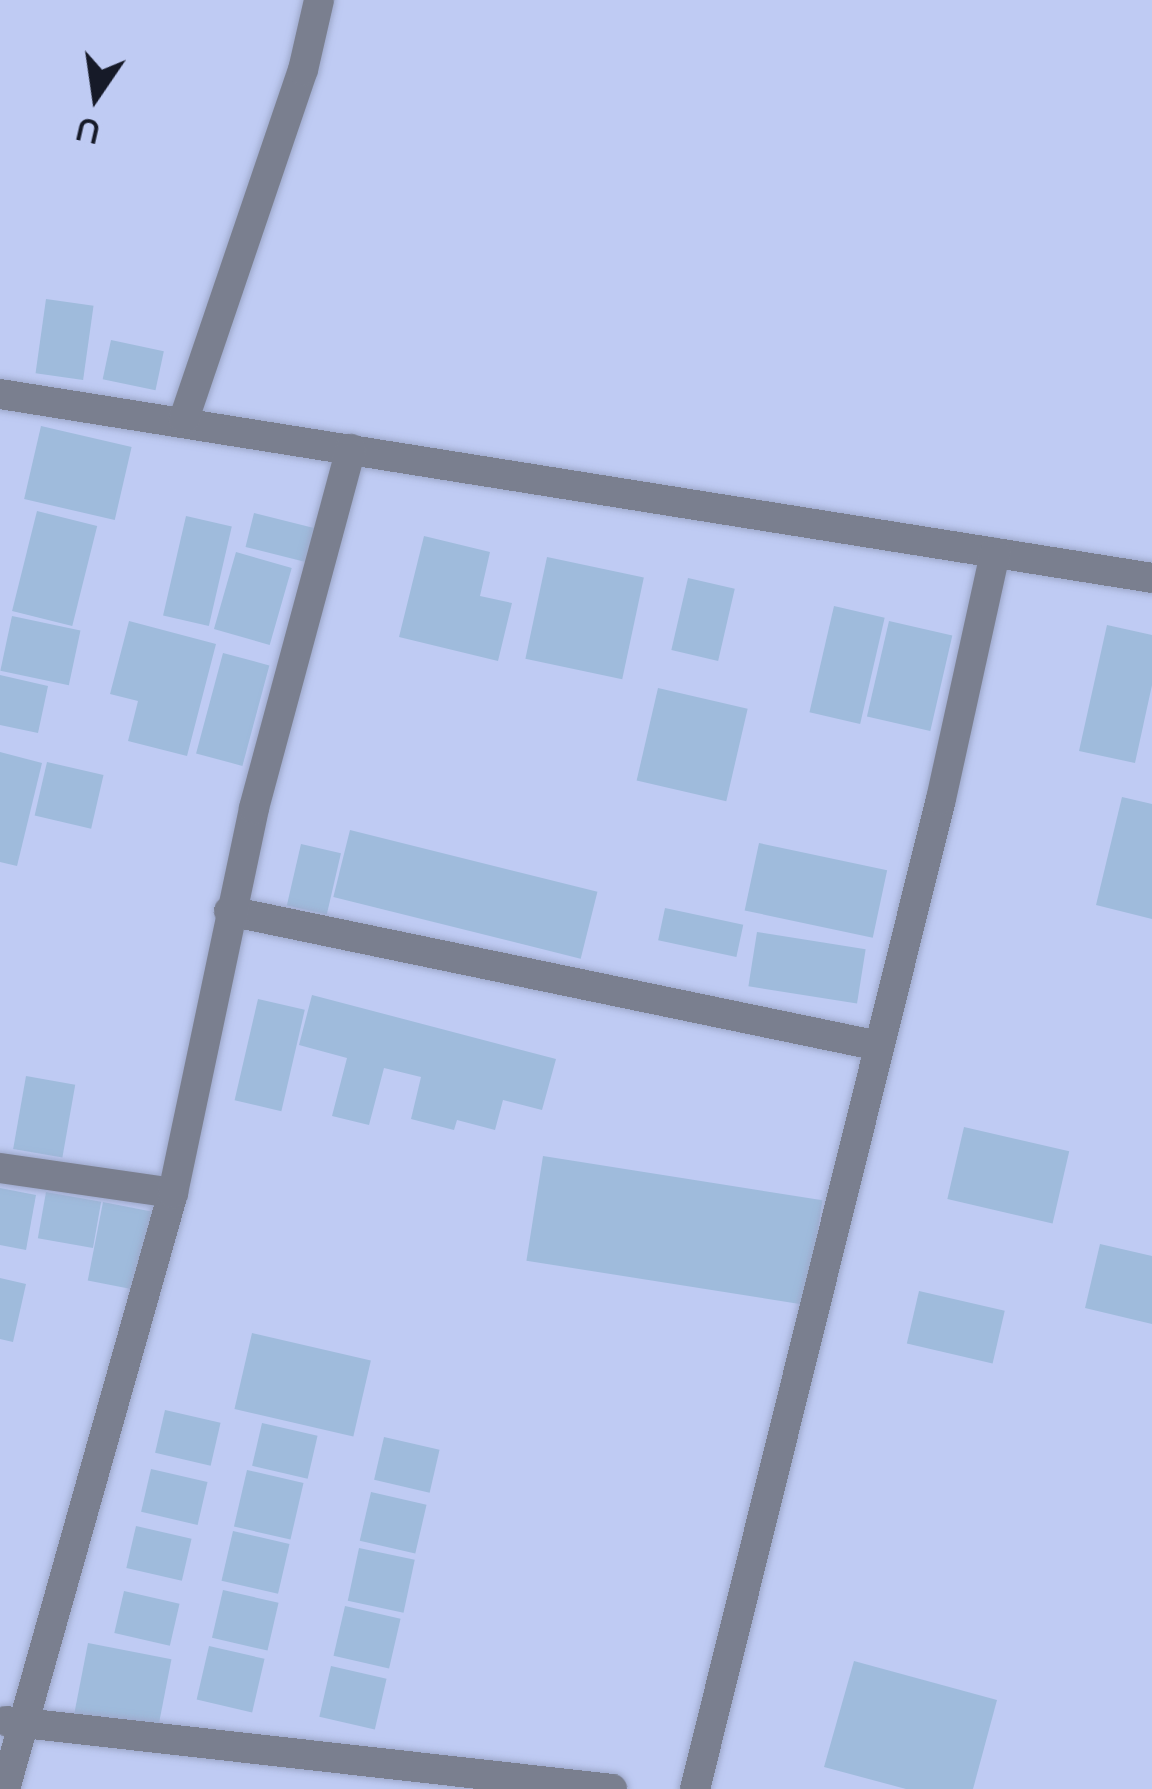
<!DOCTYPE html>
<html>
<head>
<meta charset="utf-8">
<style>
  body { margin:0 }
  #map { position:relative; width:1152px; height:1789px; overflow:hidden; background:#bfcbf3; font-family:Manrope,sans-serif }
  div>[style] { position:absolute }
  .building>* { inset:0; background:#9fbbdc; transform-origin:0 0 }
  .roads { filter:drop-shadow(0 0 3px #9da8ca) drop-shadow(0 0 3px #9da8ca) }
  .minor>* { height:30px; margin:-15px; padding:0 15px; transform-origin:15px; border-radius:15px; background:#7a7f8f }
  span { translate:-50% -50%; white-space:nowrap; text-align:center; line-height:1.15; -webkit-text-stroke:9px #bfcbf3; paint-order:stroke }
  .north { position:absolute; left:36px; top:36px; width:120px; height:120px; -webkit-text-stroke:9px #bfcbf3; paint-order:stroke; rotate:193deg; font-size:33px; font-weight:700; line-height:48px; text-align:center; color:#161a28 }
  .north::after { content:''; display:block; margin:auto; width:42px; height:54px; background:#161a28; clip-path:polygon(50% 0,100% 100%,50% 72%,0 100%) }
</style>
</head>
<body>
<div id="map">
  <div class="building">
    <i style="left:46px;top:299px;width:48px;height:75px;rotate:8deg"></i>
    <i style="left:111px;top:340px;width:54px;height:40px;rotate:12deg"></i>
    <i style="left:41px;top:426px;width:93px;height:75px;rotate:13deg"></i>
    <i style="left:37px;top:511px;width:62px;height:103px;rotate:14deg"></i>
    <i style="left:254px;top:513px;width:70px;height:35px;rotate:14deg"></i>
    <i style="left:186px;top:516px;width:47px;height:102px;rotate:13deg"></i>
    <i style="clip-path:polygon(424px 536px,490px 552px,480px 596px,512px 603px,498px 661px,399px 637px)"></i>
    <i style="left:236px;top:552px;width:58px;height:80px;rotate:16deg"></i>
    <i style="left:547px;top:557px;width:99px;height:104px;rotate:12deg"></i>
    <i style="left:688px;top:578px;width:48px;height:74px;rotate:13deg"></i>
    <i style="left:834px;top:606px;width:52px;height:109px;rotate:13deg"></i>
    <i style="left:12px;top:616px;width:70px;height:56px;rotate:12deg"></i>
    <i style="clip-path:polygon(129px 621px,216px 644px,187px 756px,128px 741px,138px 701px,110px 694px)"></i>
    <i style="left:889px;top:621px;width:65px;height:98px;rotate:13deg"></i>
    <i style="clip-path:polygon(1107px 625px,1152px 635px,1152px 685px,1135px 763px,1079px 751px)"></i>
    <i style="left:223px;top:653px;width:48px;height:104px;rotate:15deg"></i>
    <i style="clip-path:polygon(0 675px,48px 686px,38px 733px,0 725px)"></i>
    <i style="left:658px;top:688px;width:92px;height:95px;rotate:13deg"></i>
    <i style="clip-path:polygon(0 752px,42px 763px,17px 866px,0 862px)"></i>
    <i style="left:47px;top:762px;width:58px;height:55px;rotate:13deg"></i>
    <i style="clip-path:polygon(1122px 797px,1152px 804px,1152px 919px,1096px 905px)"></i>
    <i style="left:350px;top:830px;width:255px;height:69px;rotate:14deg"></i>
    <i style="left:759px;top:843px;width:131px;height:69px;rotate:12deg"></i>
    <i style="left:301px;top:844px;width:41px;height:63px;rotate:13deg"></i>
    <i style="left:665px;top:908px;width:80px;height:33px;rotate:12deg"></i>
    <i style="left:757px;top:932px;width:110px;height:55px;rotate:9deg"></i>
    <i style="clip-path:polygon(312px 995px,556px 1059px,542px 1110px,503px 1100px,495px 1130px,457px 1120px,454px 1130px,411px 1119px,421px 1077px,384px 1068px,369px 1125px,332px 1116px,347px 1058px,299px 1045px)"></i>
    <i style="left:258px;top:999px;width:48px;height:104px;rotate:13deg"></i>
    <i style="left:26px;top:1076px;width:50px;height:74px;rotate:10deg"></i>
    <i style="left:964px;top:1127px;width:108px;height:74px;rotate:13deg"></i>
    <i style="left:543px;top:1156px;width:283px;height:106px;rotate:9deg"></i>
    <i style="clip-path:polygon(0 1188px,36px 1195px,26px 1250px,0 1245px)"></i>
    <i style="left:46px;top:1192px;width:56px;height:47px;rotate:10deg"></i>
    <i style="left:103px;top:1202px;width:52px;height:80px;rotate:11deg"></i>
    <i style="clip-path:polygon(1100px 1244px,1152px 1256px,1152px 1324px,1085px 1308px)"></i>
    <i style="clip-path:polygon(0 1278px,26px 1284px,13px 1342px,0 1339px)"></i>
    <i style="left:919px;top:1291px;width:88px;height:54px;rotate:13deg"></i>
    <i style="left:252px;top:1333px;width:122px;height:78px;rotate:13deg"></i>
    <i style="left:165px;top:1410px;width:57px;height:44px;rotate:13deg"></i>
    <i style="left:262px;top:1423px;width:57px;height:44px;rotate:13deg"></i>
    <i style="left:384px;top:1437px;width:57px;height:44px;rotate:13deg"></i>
    <i style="left:151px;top:1469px;width:58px;height:44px;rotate:13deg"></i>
    <i style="left:247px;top:1470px;width:58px;height:58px;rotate:13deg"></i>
    <i style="left:371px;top:1492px;width:57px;height:50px;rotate:13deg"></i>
    <i style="left:136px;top:1526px;width:57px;height:43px;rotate:13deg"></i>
    <i style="left:233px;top:1531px;width:58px;height:51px;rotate:13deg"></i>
    <i style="left:359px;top:1548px;width:57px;height:54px;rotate:12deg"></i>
    <i style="left:223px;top:1590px;width:57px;height:49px;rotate:13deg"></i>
    <i style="left:124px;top:1591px;width:57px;height:43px;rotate:13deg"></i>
    <i style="left:345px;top:1606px;width:57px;height:51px;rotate:13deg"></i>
    <i style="left:88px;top:1643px;width:85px;height:72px;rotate:11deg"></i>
    <i style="left:209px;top:1646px;width:57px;height:55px;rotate:13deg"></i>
    <i style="clip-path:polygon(854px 1661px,997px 1700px,973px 1789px,906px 1789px,824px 1767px)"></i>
    <i style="left:331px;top:1666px;width:57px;height:52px;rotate:13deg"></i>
  </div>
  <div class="roads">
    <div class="minor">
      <i style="left:0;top:394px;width:1167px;rotate:9.07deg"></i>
      <i style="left:184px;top:419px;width:369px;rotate:-71.2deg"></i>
      <i style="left:303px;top:70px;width:72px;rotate:-77.1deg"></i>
      <i style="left:229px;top:911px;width:664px;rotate:11.73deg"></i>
      <i style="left:0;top:1168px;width:175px;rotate:8.2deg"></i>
      <i style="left:6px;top:1721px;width:610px;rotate:6.4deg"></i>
      <i style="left:5px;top:1789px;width:619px;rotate:-74.26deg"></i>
      <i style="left:173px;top:1193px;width:393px;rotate:-78.1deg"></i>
      <i style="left:254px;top:808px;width:372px;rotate:-74.9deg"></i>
      <i style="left:695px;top:1789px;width:1020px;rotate:-76.05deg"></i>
      <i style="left:941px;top:799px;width:252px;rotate:-77.6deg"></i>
    </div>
  </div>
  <div class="north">U</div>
</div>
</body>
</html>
